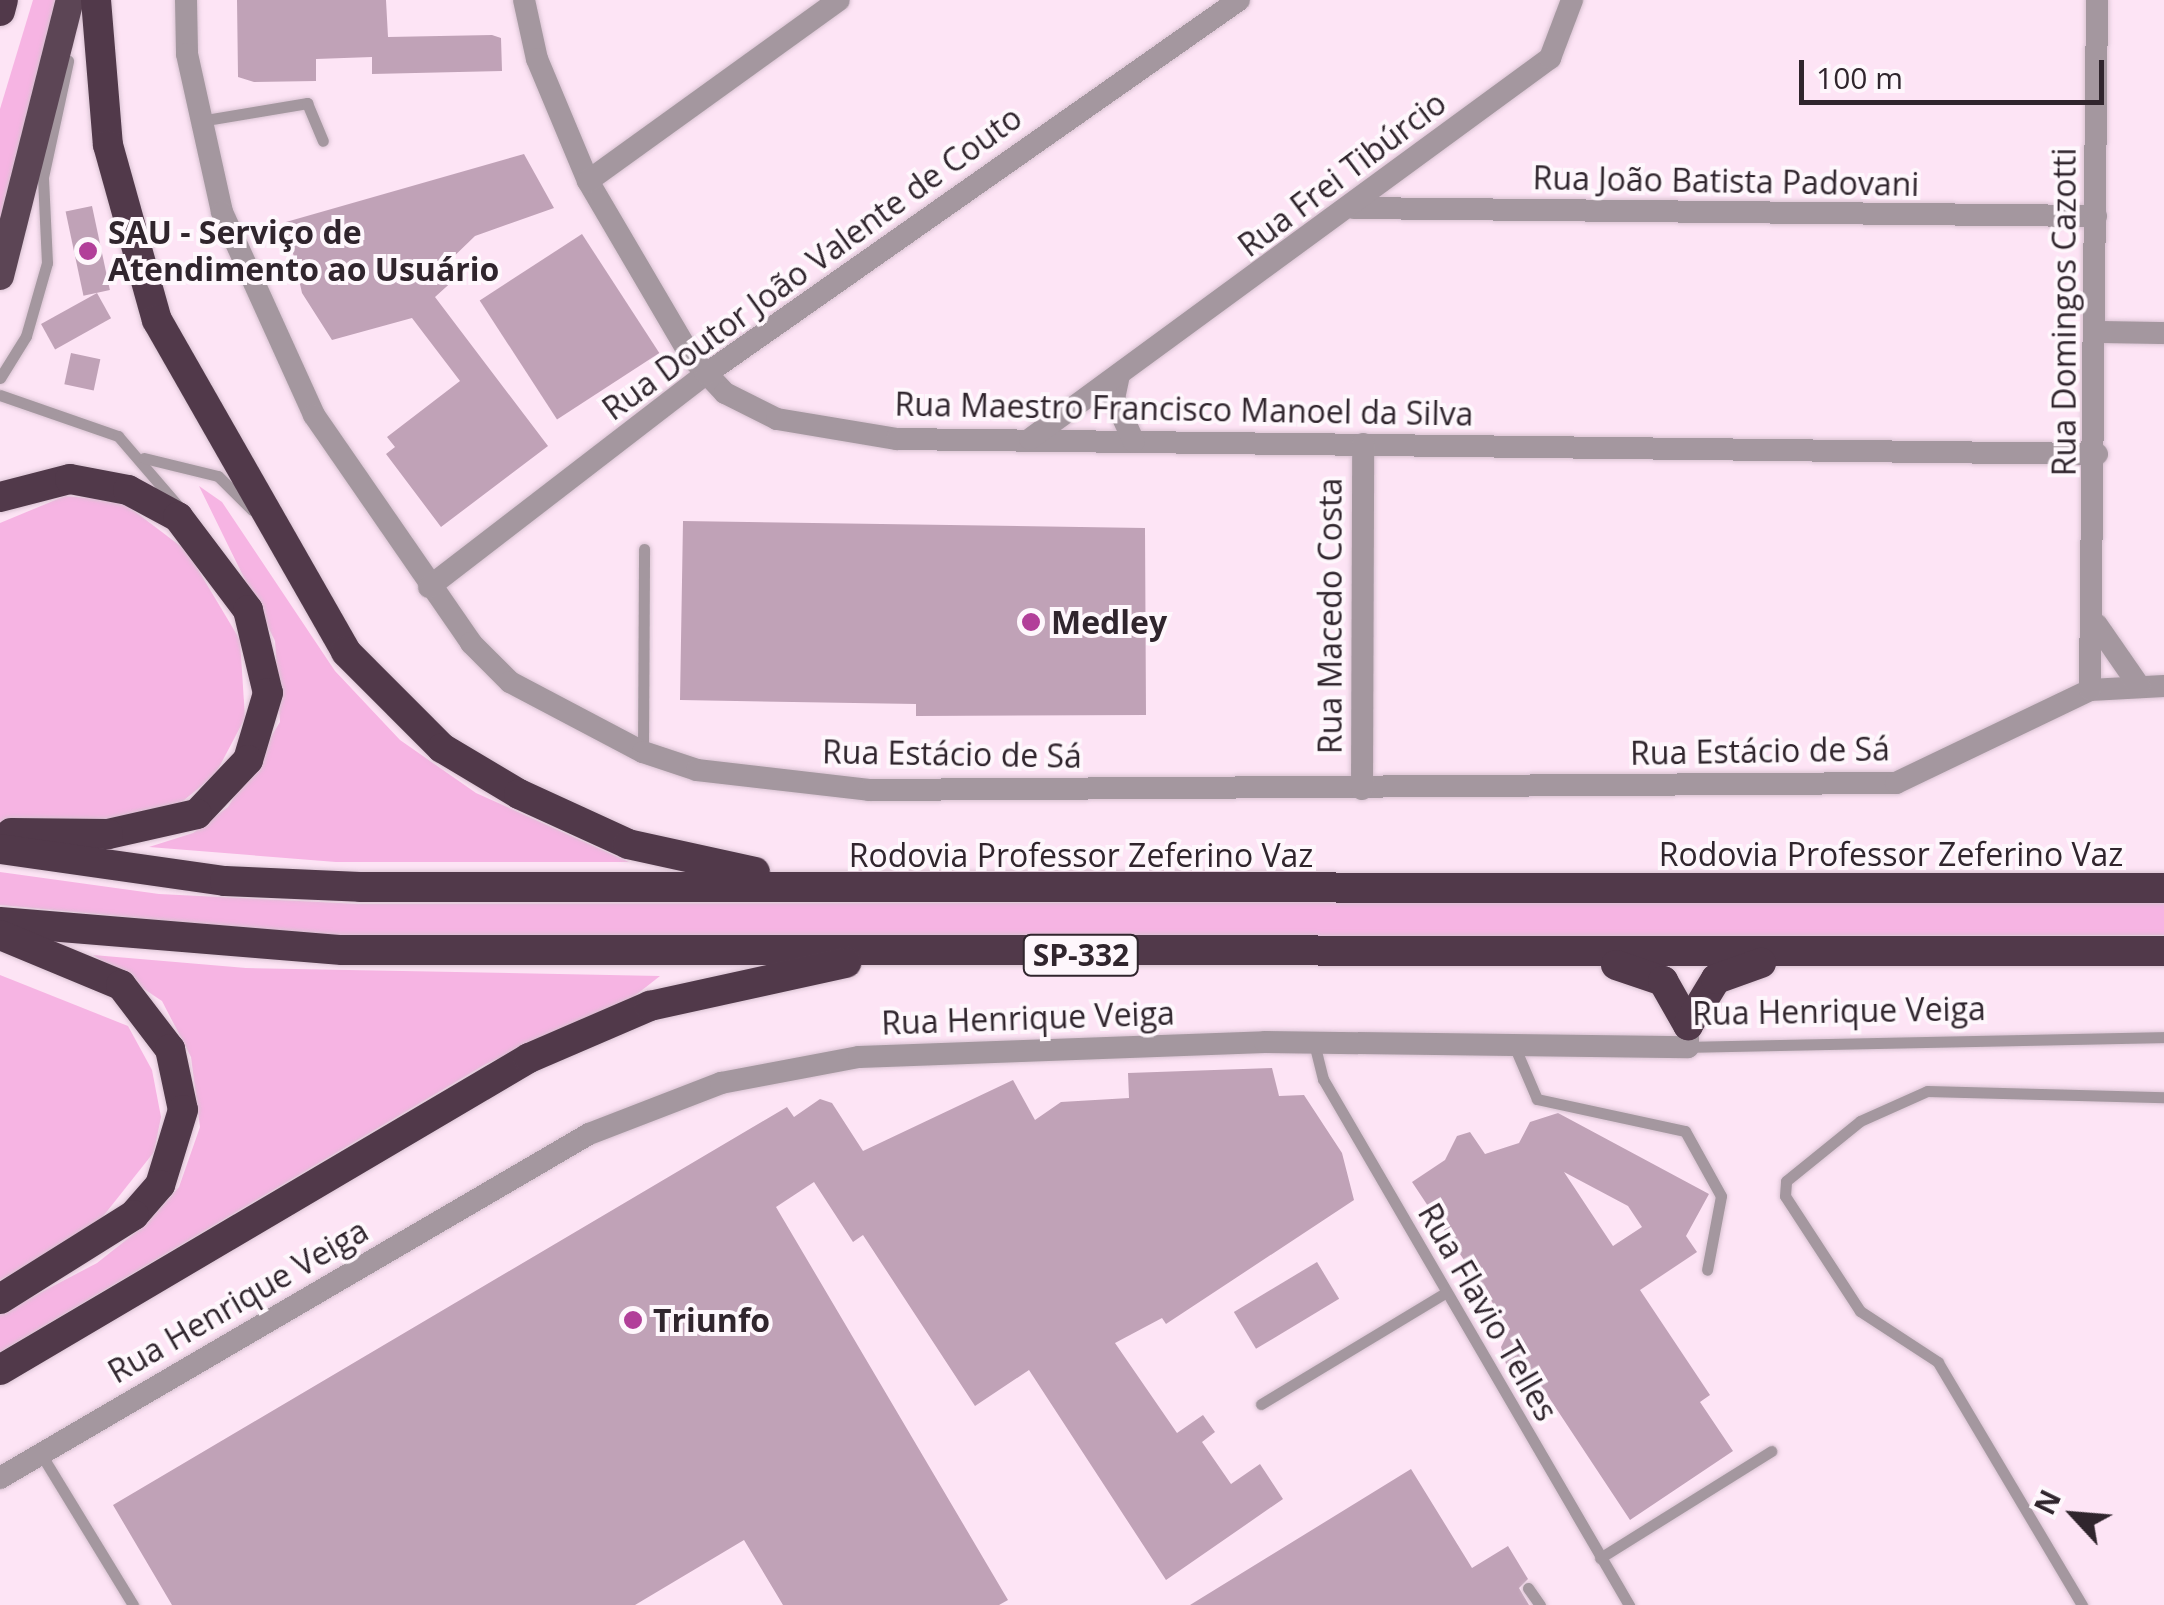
<!DOCTYPE html>
<html>
<head>
<meta charset="utf-8">
<style>
  body { margin:0 }
  #map { position:relative; width:2164px; height:1605px; overflow:hidden; background:#fde4f5; font-family:"Open Sans",sans-serif }
  div>[style] { position:absolute }
  .green>* { inset:0; background:#f6b4e3 }
  .building>* { inset:0; background:#c0a2b7; transform-origin:0 0 }
  .roads { filter:drop-shadow(0 0 2px #d8c2d1) drop-shadow(0 0 2px #d8c2d1) }
  .service>* { height:11px; margin:-5.5px; padding:0 5.5px; transform-origin:5.5px; border-radius:5.5px; background:#a4979f }
  .minor>* { height:22px; margin:-11px; padding:0 11px; transform-origin:11px; border-radius:11px; background:#a4979f }
  .trunk>* { height:28px; margin:-14px; padding:0 14px; transform-origin:14px; border-radius:14px; background:#5c4555 }
  .motorway>* { height:30px; margin:-15px; padding:0 15px; transform-origin:15px; border-radius:15px; background:#51394a }
  .dots>* { width:28px; height:28px; translate:-50% -50%; box-sizing:border-box; border:5px solid #fef7fc; border-radius:50% }
  span { translate:-50% -50%; white-space:nowrap; text-align:center; line-height:1.15; -webkit-text-stroke:8px #fef7fc; paint-order:stroke }
  .shield-label span { padding:2px 8px; background:#fef7fc; border:2px solid; border-radius:8px; -webkit-text-stroke-width:0 }
  .shield-label { font-size:30px; color:#30252d; font-weight:700 }
  .street-label { font-size:32px; color:#30252d }
  .poi-label { font-size:32px; color:#30252d; font-weight:700 }
  .left { translate:0 -50%; text-align:left }
  .north { position:absolute; left:2024px; top:1465px; width:100px; height:100px; -webkit-text-stroke:8px #fef7fc; paint-order:stroke; rotate:296deg; font-size:28px; font-weight:700; line-height:40px; text-align:center; color:#30252d }
  .north::after { content:''; display:block; margin:auto; width:35px; height:45px; background:#30252d; clip-path:polygon(50% 0,100% 100%,50% 72%,0 100%) }
  .scale { position:absolute; left:1799px; top:60px; width:305px; height:45px; box-sizing:border-box; border:5px solid #30252d; border-top:0; padding-left:12px; font-size:30px; line-height:35px; white-space:nowrap; color:#30252d; -webkit-text-stroke:8px #fef7fc; paint-order:stroke }
</style>
</head>
<body>
<div id="map">
  <div class="green">
    <i style="clip-path:polygon(33px 0,58px 0,0 228px,0 109px)"></i>
    <i style="clip-path:polygon(199px 486px,222px 502px,335px 671px,400px 740px,476px 793px,629px 862px,336px 862px,149px 847px,193px 833px,228px 807px,280px 722px,275px 641px)"></i>
    <i style="clip-path:polygon(65px 496px,121px 501px,187px 551px,240px 640px,245px 718px,215px 775px,178px 805px,85px 823px,0 823px,0 523px)"></i>
    <i style="clip-path:polygon(0 872px,159px 894px,359px 904px,2164px 901px,2164px 935px,353px 938px,0 905px)"></i>
    <i style="clip-path:polygon(93px 955px,246px 968px,660px 976px,632px 998px,486px 1064px,0 1352px,0 1314px,97px 1263px,145px 1225px,179px 1187px,200px 1127px,191px 1057px,162px 1001px)"></i>
    <i style="clip-path:polygon(0 975px,128px 1026px,152px 1070px,161px 1117px,154px 1152px,93px 1229px,0 1280px)"></i>
  </div>
  <div class="building">
    <i style="clip-path:polygon(237px 0,386px 0,388px 37px,492px 35px,501px 38px,502px 71px,372px 74px,372px 57px,316px 59px,316px 81px,254px 82px,238px 77px)"></i>
    <i style="clip-path:polygon(524px 154px,554px 208px,475px 236px,445px 265px,456px 278px,435px 297px,548px 446px,441px 527px,386px 454px,395px 447px,387px 437px,460px 381px,412px 318px,332px 340px,302px 293px,286px 222px)"></i>
    <i style="left:92px;top:206px;width:86px;height:27px;rotate:78deg"></i>
    <i style="left:582px;top:234px;width:142px;height:122px;rotate:57deg"></i>
    <i style="left:97px;top:293px;width:29px;height:64px;rotate:61deg"></i>
    <i style="left:71px;top:353px;width:30px;height:32px;rotate:12deg"></i>
    <i style="clip-path:polygon(683px 521px,1145px 528px,1146px 715px,916px 716px,916px 704px,680px 700px)"></i>
    <i style="clip-path:polygon(1272px 1068px,1279px 1096px,1304px 1095px,1342px 1153px,1354px 1200px,1166px 1324px,1162px 1318px,1115px 1343px,1177px 1433px,1203px 1415px,1215px 1432px,1202px 1442px,1231px 1484px,1260px 1464px,1283px 1499px,1166px 1580px,1029px 1370px,975px 1406px,863px 1235px,853px 1242px,814px 1182px,776px 1207px,1008px 1600px,999px 1605px,783px 1605px,744px 1540px,635px 1605px,172px 1605px,113px 1505px,787px 1107px,794px 1117px,820px 1099px,832px 1103px,863px 1151px,1013px 1080px,1035px 1120px,1061px 1102px,1129px 1098px,1128px 1073px)"></i>
    <i style="clip-path:polygon(evenodd,1558px 1113px,1709px 1194px,1686px 1236px,1697px 1252px,1640px 1290px,1710px 1395px,1700px 1402px,1733px 1451px,1630px 1520px,1538px 1381px,1506px 1364px,1501px 1347px,1510px 1329px,1412px 1182px,1445px 1160px,1457px 1136px,1470px 1132px,1485px 1154px,1519px 1143px,1530px 1122px,1558px 1113px,1564px 1172px,1628px 1206px,1642px 1227px,1613px 1246px,1564px 1172px)"></i>
    <i style="left:1317px;top:1262px;width:43px;height:97px;rotate:59deg"></i>
    <i style="clip-path:polygon(1411px 1469px,1472px 1568px,1508px 1546px,1528px 1579px,1519px 1588px,1529px 1605px,1190px 1605px)"></i>
  </div>
  <div class="roads">
    <div class="service">
      <i style="left:200px;top:121px;width:109px;rotate:-9.5deg"></i>
      <i style="left:307px;top:103px;width:41px;rotate:67.2deg"></i>
      <i style="left:0;top:378px;width:49px;rotate:-58.2deg"></i>
      <i style="left:26px;top:336px;width:76px;rotate:-74deg"></i>
      <i style="left:47px;top:263px;width:86px;rotate:-92.7deg"></i>
      <i style="left:43px;top:177px;width:119px;rotate:-77.8deg"></i>
      <i style="left:0;top:395px;width:125px;rotate:19.2deg"></i>
      <i style="left:118px;top:436px;width:95px;rotate:49.3deg"></i>
      <i style="left:144px;top:458px;width:76px;rotate:13.7deg"></i>
      <i style="left:218px;top:476px;width:48px;rotate:45deg"></i>
      <i style="left:643px;top:752px;width:203px;rotate:-89.7deg"></i>
      <i style="left:1314px;top:1043px;width:37px;rotate:76deg"></i>
      <i style="left:1323px;top:1079px;width:609px;rotate:59.81deg"></i>
      <i style="left:1513px;top:1043px;width:61px;rotate:66.8deg"></i>
      <i style="left:1537px;top:1099px;width:151px;rotate:12.2deg"></i>
      <i style="left:1685px;top:1131px;width:74px;rotate:61deg"></i>
      <i style="left:1721px;top:1196px;width:75px;rotate:100.7deg"></i>
      <i style="left:1688px;top:1047px;width:476px;rotate:-1.2deg"></i>
      <i style="left:1261px;top:1404px;width:215px;rotate:-31.1deg"></i>
      <i style="left:41px;top:1454px;width:177px;rotate:58.6deg"></i>
      <i style="left:1600px;top:1558px;width:202px;rotate:-32deg"></i>
      <i style="left:1528px;top:1588px;width:21px;rotate:55deg"></i>
      <i style="left:2082px;top:1605px;width:282px;rotate:-120.7deg"></i>
      <i style="left:1938px;top:1362px;width:93px;rotate:-146.8deg"></i>
      <i style="left:1860px;top:1311px;width:137px;rotate:-123.1deg"></i>
      <i style="left:1785px;top:1196px;width:15px;rotate:-86deg"></i>
      <i style="left:1786px;top:1181px;width:95px;rotate:-39deg"></i>
      <i style="left:1860px;top:1121px;width:73px;rotate:-24.1deg"></i>
      <i style="left:1927px;top:1091px;width:237px;rotate:1.5deg"></i>
    </div>
    <div class="minor">
      <i style="left:186px;top:0;width:54px;rotate:88.9deg"></i>
      <i style="left:187px;top:54px;width:162px;rotate:77.5deg"></i>
      <i style="left:222px;top:212px;width:223px;rotate:65.6deg"></i>
      <i style="left:314px;top:415px;width:277px;rotate:55.4deg"></i>
      <i style="left:471px;top:643px;width:55px;rotate:45deg"></i>
      <i style="left:510px;top:682px;width:150px;rotate:27.8deg"></i>
      <i style="left:643px;top:752px;width:57px;rotate:18.4deg"></i>
      <i style="left:697px;top:770px;width:173px;rotate:6.6deg"></i>
      <i style="left:869px;top:790px;width:1027px;rotate:-0.39deg"></i>
      <i style="left:1896px;top:783px;width:215px;rotate:-25.6deg"></i>
      <i style="left:2090px;top:690px;width:74px;rotate:-3.1deg"></i>
      <i style="left:524px;top:0;width:60px;rotate:77.6deg"></i>
      <i style="left:537px;top:59px;width:132px;rotate:67.3deg"></i>
      <i style="left:588px;top:181px;width:205px;rotate:59.6deg"></i>
      <i style="left:692px;top:358px;width:48px;rotate:46.7deg"></i>
      <i style="left:725px;top:393px;width:58px;rotate:26.6deg"></i>
      <i style="left:777px;top:419px;width:122px;rotate:9.5deg"></i>
      <i style="left:897px;top:439px;width:1200px;rotate:0.72deg"></i>
      <i style="left:588px;top:181px;width:309px;rotate:-35.8deg"></i>
      <i style="left:1354px;top:208px;width:742px;rotate:0.62deg"></i>
      <i style="left:2097px;top:332px;width:67px;rotate:0.9deg"></i>
      <i style="left:1119px;top:375px;width:24px;rotate:102deg"></i>
      <i style="left:1114px;top:398px;width:48px;rotate:65.6deg"></i>
      <i style="left:1030px;top:439px;width:645px;rotate:-36.23deg"></i>
      <i style="left:1550px;top:58px;width:62px;rotate:-69.2deg"></i>
      <i style="left:429px;top:587px;width:349px;rotate:-37.6deg"></i>
      <i style="left:706px;top:374px;width:651px;rotate:-35.06deg"></i>
      <i style="left:2097px;top:625px;width:75px;rotate:55.3deg"></i>
      <i style="left:2090px;top:690px;width:690px;rotate:-89.42deg"></i>
      <i style="left:1362px;top:789px;width:345px;rotate:-89.8deg"></i>
      <i style="left:0;top:1478px;width:682px;rotate:-30.29deg"></i>
      <i style="left:589px;top:1134px;width:142px;rotate:-21.1deg"></i>
      <i style="left:721px;top:1083px;width:140px;rotate:-10.7deg"></i>
      <i style="left:859px;top:1057px;width:406px;rotate:-2.1deg"></i>
      <i style="left:1265px;top:1042px;width:423px;rotate:0.7deg"></i>
      <i style="left:1688px;top:1047px;width:22px;rotate:-90deg"></i>
    </div>
    <div class="trunk">
      <i style="left:0;top:276px;width:285px;rotate:-75.8deg"></i>
    </div>
    <div class="motorway">
      <i style="left:96px;top:0;width:145px;rotate:85.3deg"></i>
      <i style="left:108px;top:145px;width:182px;rotate:74.4deg"></i>
      <i style="left:157px;top:320px;width:382px;rotate:60.3deg"></i>
      <i style="left:346px;top:652px;width:136px;rotate:45deg"></i>
      <i style="left:442px;top:748px;width:90px;rotate:30.9deg"></i>
      <i style="left:519px;top:794px;width:120px;rotate:24.6deg"></i>
      <i style="left:628px;top:844px;width:130px;rotate:12.4deg"></i>
      <i style="left:0;top:11px;width:11px;rotate:-75deg"></i>
      <i style="left:0;top:497px;width:72px;rotate:-14.4deg"></i>
      <i style="left:70px;top:479px;width:59px;rotate:10.7deg"></i>
      <i style="left:128px;top:490px;width:57px;rotate:28.4deg"></i>
      <i style="left:178px;top:517px;width:116px;rotate:53deg"></i>
      <i style="left:248px;top:610px;width:85px;rotate:76.5deg"></i>
      <i style="left:268px;top:693px;width:70px;rotate:106.6deg"></i>
      <i style="left:248px;top:760px;width:74px;rotate:133.4deg"></i>
      <i style="left:197px;top:814px;width:91px;rotate:167.3deg"></i>
      <i style="left:108px;top:834px;width:97px;rotate:-179.4deg"></i>
      <i style="left:0;top:849px;width:227px;rotate:8.1deg"></i>
      <i style="left:225px;top:881px;width:135px;rotate:2.5deg"></i>
      <i style="left:360px;top:887px;width:1804px;rotate:0.03deg"></i>
      <i style="left:0;top:922px;width:343px;rotate:4.7deg"></i>
      <i style="left:342px;top:950px;width:1822px;rotate:0.03deg"></i>
      <i style="left:0;top:935px;width:131px;rotate:22.5deg"></i>
      <i style="left:121px;top:985px;width:81px;rotate:52.6deg"></i>
      <i style="left:170px;top:1049px;width:62px;rotate:78deg"></i>
      <i style="left:183px;top:1110px;width:78px;rotate:107deg"></i>
      <i style="left:160px;top:1185px;width:40px;rotate:131deg"></i>
      <i style="left:134px;top:1215px;width:158px;rotate:147.9deg"></i>
      <i style="left:1616px;top:965px;width:50px;rotate:18.8deg"></i>
      <i style="left:1663px;top:981px;width:51px;rotate:60.4deg"></i>
      <i style="left:1688px;top:1025px;width:54px;rotate:-58.7deg"></i>
      <i style="left:1716px;top:979px;width:48px;rotate:-19.6deg"></i>
      <i style="left:0;top:1370px;width:614px;rotate:-30.53deg"></i>
      <i style="left:529px;top:1058px;width:132px;rotate:-23.3deg"></i>
      <i style="left:650px;top:1006px;width:201px;rotate:-12.4deg"></i>
    </div>
  </div>
  <div class="dots">
    <i style="left:88px;top:251px;background:#b23f99"></i>
    <i style="left:1031px;top:622px;background:#b23f99"></i>
    <i style="left:633px;top:1320px;background:#b23f99"></i>
  </div>
  <div class="shield-label">
    <span style="left:1081px;top:955px">SP-332</span>
  </div>
  <div class="street-label">
    <span style="left:1342px;top:174px;rotate:-37deg">Rua Frei Tibúrcio</span>
    <span style="left:1726px;top:181px;rotate:1deg">Rua João Batista Padovani</span>
    <span style="left:812px;top:263px;rotate:-36deg">Rua Doutor João Valente de Couto</span>
    <span style="left:2064px;top:312px;rotate:-90deg">Rua Domingos Cazotti</span>
    <span style="left:1184px;top:409px;rotate:1deg">Rua Maestro Francisco Manoel da Silva</span>
    <span style="left:1330px;top:616px;rotate:-90deg">Rua Macedo Costa</span>
    <span style="left:1760px;top:751px;rotate:-1deg">Rua Estácio de Sá</span>
    <span style="left:952px;top:754px;rotate:1deg">Rua Estácio de Sá</span>
    <span style="left:1891px;top:854px">Rodovia Professor Zeferino Vaz</span>
    <span style="left:1081px;top:855px">Rodovia Professor Zeferino Vaz</span>
    <span style="left:1839px;top:1011px;rotate:-1deg">Rua Henrique Veiga</span>
    <span style="left:1028px;top:1018px;rotate:-2deg">Rua Henrique Veiga</span>
    <span style="left:238px;top:1301px;rotate:-30deg">Rua Henrique Veiga</span>
    <span style="left:1488px;top:1312px;rotate:60deg">Rua Flavio Telles</span>
  </div>
  <div class="poi-label">
    <span class="left" style="left:108px;top:251px">SAU - Serviço de<br>Atendimento ao Usuário</span>
    <span class="left" style="left:1051px;top:622px">Medley</span>
    <span class="left" style="left:653px;top:1320px">Triunfo</span>
  </div>
  <div class="north">N</div>
  <div class="scale">100 m</div>
</div>
</body>
</html>
